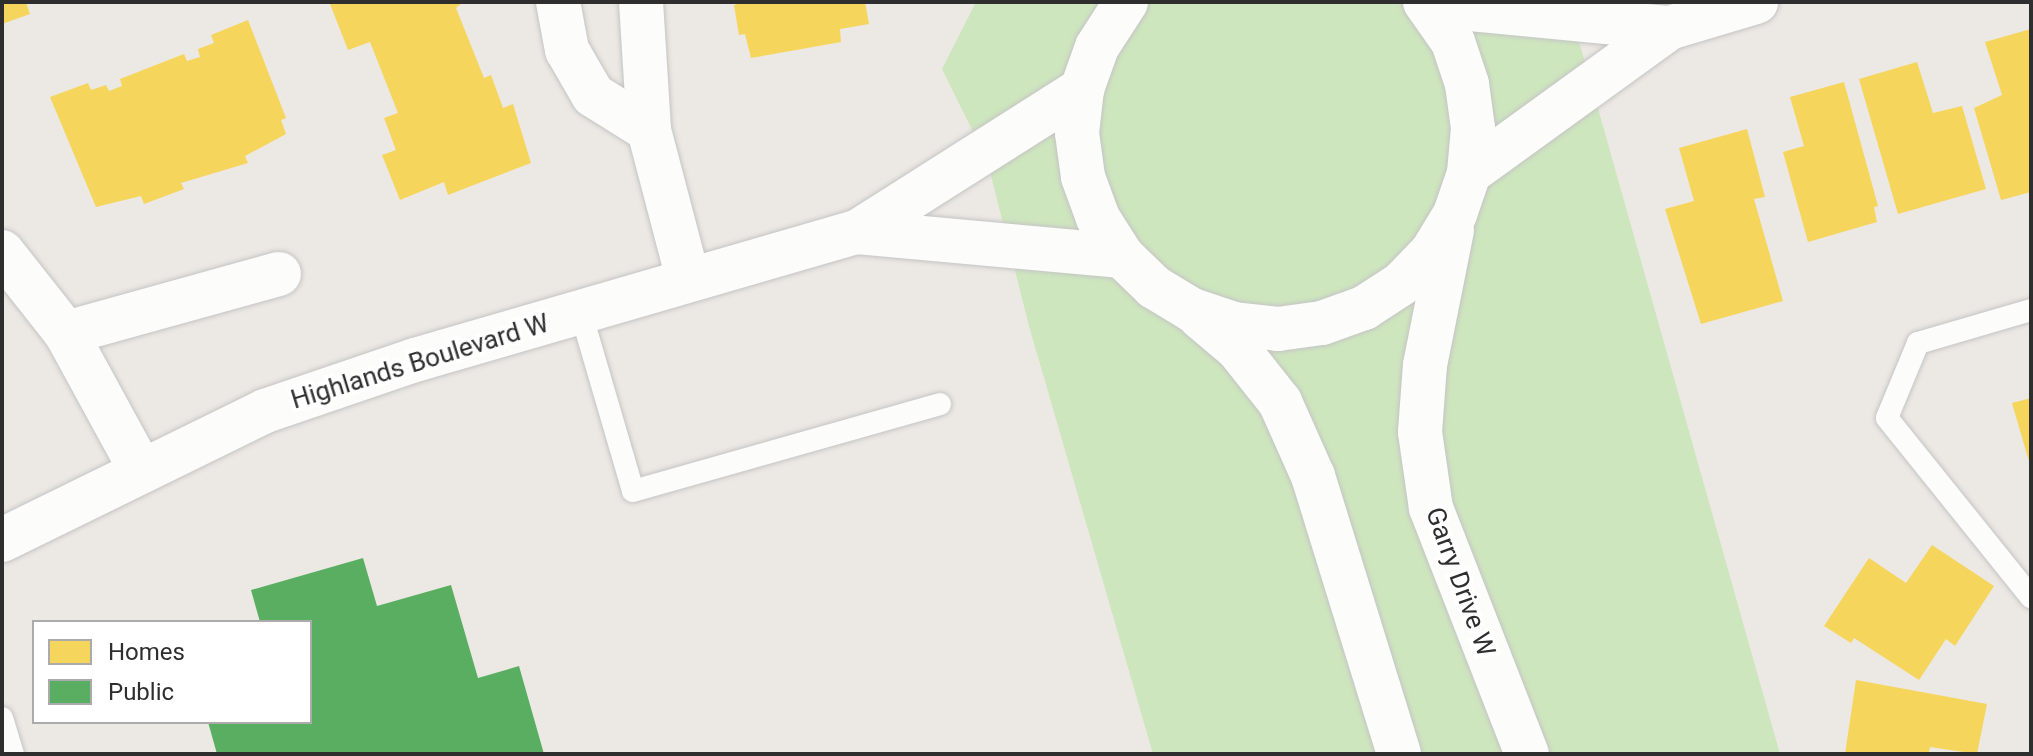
<!DOCTYPE html>
<html>
<head>
<meta charset="utf-8">
<style>
  body { margin:0 }
  #map { position:relative; width:2033px; height:756px; overflow:hidden; background:#ece8e4; font-family:Roboto,sans-serif }
  div>[style] { position:absolute }
  .green>* { inset:0; background:#cee6be }
  .homes>* { inset:0; background:#f6d55c }
  .public>* { inset:0; background:#5aae61 }
  .roads { filter:drop-shadow(0 0 2px #c5c4c5) drop-shadow(0 0 2px #c5c4c5) }
  .lane>* { height:22px; margin:-11px; padding:0 11px; transform-origin:11px; border-radius:11px; background:#fcfcfb }
  .street>* { height:44px; margin:-22px; padding:0 22px; transform-origin:22px; border-radius:22px; background:#fcfcfb }
  .secondary>* { height:44px; margin:-22px; padding:0 22px; transform-origin:22px; border-radius:22px; background:#fcfcfb }
  span { translate:-50% -50%; white-space:nowrap; text-align:center; line-height:1.15; -webkit-text-stroke:8px #fff; paint-order:stroke }
  .street-label { font-size:26px; color:#2e2e2e }
  .frame { position:absolute; inset:0; border:4px solid #2e2e2e; pointer-events:none }
  .legend { position:absolute; left:32px; top:620px; width:280px; height:104px; box-sizing:border-box; background:#fff; border:2px solid #ababab; margin:0; padding:10px 14px; list-style:none; font-size:24px; color:#2e2e2e }
  .legend li { display:flex; align-items:center; gap:16px; height:40px }
  .legend b { width:40px; border:2px solid #ababab }
</style>
</head>
<body>
<div id="map">
  <div class="green">
    <i style="clip-path:polygon(976px 2px,1568px 2px,1780px 754px,1153px 754px,1029px 326px,987px 160px,942px 69px)"></i>
  </div>
  <div class="homes">
    <i style="clip-path:polygon(2px 2px,26px 2px,30px 14px,2px 24px)"></i>
    <i style="clip-path:polygon(335px 2px,463px 2px,456px 8px,484px 78px,491px 75px,503px 108px,513px 104px,531px 163px,448px 195px,444px 182px,400px 200px,382px 155px,396px 150px,384px 118px,398px 113px,370px 42px,348px 50px,330px 4px)"></i>
    <i style="clip-path:polygon(743px 2px,865px 2px,869px 24px,840px 29px,841px 42px,751px 58px,745px 34px,739px 35px,734px 5px)"></i>
    <i style="clip-path:polygon(248px 20px,286px 118px,281px 120px,286px 134px,245px 156px,248px 163px,181px 183px,184px 189px,144px 204px,141px 196px,96px 207px,50px 97px,88px 83px,91px 90px,106px 85px,109px 91px,122px 86px,120px 79px,184px 54px,187px 61px,200px 57px,198px 49px,214px 43px,211px 35px)"></i>
    <i style="clip-path:polygon(2031px 29px,2031px 192px,2001px 200px,1974px 108px,2002px 95px,1985px 42px)"></i>
    <i style="clip-path:polygon(1917px 62px,1933px 113px,1962px 106px,1986px 189px,1898px 214px,1859px 79px)"></i>
    <i style="clip-path:polygon(1844px 82px,1878px 206px,1874px 207px,1877px 222px,1808px 242px,1783px 152px,1804px 146px,1790px 97px)"></i>
    <i style="clip-path:polygon(1747px 129px,1765px 197px,1754px 199px,1783px 301px,1701px 324px,1665px 209px,1694px 201px,1679px 148px)"></i>
    <i style="clip-path:polygon(2031px 398px,2031px 465px,2030px 465px,2012px 403px)"></i>
    <i style="clip-path:polygon(1932px 545px,1994px 586px,1955px 646px,1946px 639px,1919px 680px,1854px 638px,1851px 643px,1824px 626px,1869px 558px,1906px 583px)"></i>
    <i style="clip-path:polygon(1856px 680px,1987px 704px,1977px 754px,1930px 747px,1929px 754px,1845px 754px)"></i>
  </div>
  <div class="public">
    <i style="clip-path:polygon(363px 558px,377px 606px,451px 585px,478px 678px,519px 666px,544px 754px,217px 754px,208px 722px,310px 722px,310px 622px,260px 622px,251px 590px)"></i>
  </div>
  <div class="roads">
    <div class="lane">
      <i style="left:2031px;top:310px;width:118px;rotate:163.7deg"></i>
      <i style="left:1918px;top:343px;width:81px;rotate:112.5deg"></i>
      <i style="left:1887px;top:418px;width:230px;rotate:51.2deg"></i>
      <i style="left:581px;top:313px;width:185px;rotate:73.7deg"></i>
      <i style="left:633px;top:491px;width:319px;rotate:-15.8deg"></i>
      <i style="left:2px;top:718px;width:38px;rotate:73deg"></i>
    </div>
    <div class="street">
      <i style="left:558px;top:2px;width:49px;rotate:79.4deg"></i>
      <i style="left:567px;top:50px;width:52px;rotate:60deg"></i>
      <i style="left:593px;top:95px;width:66px;rotate:32deg"></i>
      <i style="left:641px;top:2px;width:128px;rotate:86.4deg"></i>
      <i style="left:649px;top:130px;width:154px;rotate:75.3deg"></i>
      <i style="left:2px;top:252px;width:103px;rotate:51.7deg"></i>
      <i style="left:66px;top:333px;width:155px;rotate:61.4deg"></i>
      <i style="left:66px;top:333px;width:221px;rotate:-15.5deg"></i>
    </div>
    <div class="secondary">
      <i style="left:1126px;top:2px;width:54px;rotate:122.8deg"></i>
      <i style="left:1097px;top:47px;width:45px;rotate:109.7deg"></i>
      <i style="left:1082px;top:89px;width:44px;rotate:96.5deg"></i>
      <i style="left:1077px;top:133px;width:44px;rotate:82.2deg"></i>
      <i style="left:1083px;top:177px;width:44px;rotate:69.9deg"></i>
      <i style="left:1098px;top:218px;width:45px;rotate:57.7deg"></i>
      <i style="left:1122px;top:256px;width:45px;rotate:44.1deg"></i>
      <i style="left:1154px;top:287px;width:44px;rotate:31.2deg"></i>
      <i style="left:1192px;top:310px;width:44px;rotate:18.4deg"></i>
      <i style="left:1234px;top:324px;width:44px;rotate:6.5deg"></i>
      <i style="left:1278px;top:329px;width:44px;rotate:-7.8deg"></i>
      <i style="left:1322px;top:323px;width:45px;rotate:-19.7deg"></i>
      <i style="left:1364px;top:308px;width:44px;rotate:-33deg"></i>
      <i style="left:1401px;top:284px;width:45px;rotate:-45.9deg"></i>
      <i style="left:1432px;top:252px;width:44px;rotate:-58.8deg"></i>
      <i style="left:1455px;top:214px;width:43px;rotate:-71.1deg"></i>
      <i style="left:1469px;top:173px;width:45px;rotate:-84.9deg"></i>
      <i style="left:1473px;top:128px;width:44px;rotate:-97.8deg"></i>
      <i style="left:1467px;top:84px;width:44px;rotate:-108.4deg"></i>
      <i style="left:1453px;top:42px;width:49px;rotate:-125deg"></i>
      <i style="left:1429px;top:5px;width:241px;rotate:5.5deg"></i>
      <i style="left:1469px;top:173px;width:247px;rotate:-35.9deg"></i>
      <i style="left:1669px;top:28px;width:91px;rotate:-16.6deg"></i>
      <i style="left:1452px;top:230px;width:138px;rotate:101.3deg"></i>
      <i style="left:1425px;top:365px;width:67px;rotate:94.3deg"></i>
      <i style="left:1420px;top:432px;width:77px;rotate:81.8deg"></i>
      <i style="left:1431px;top:508px;width:264px;rotate:68.7deg"></i>
      <i style="left:857px;top:232px;width:266px;rotate:5.2deg"></i>
      <i style="left:1200px;top:317px;width:50px;rotate:40.1deg"></i>
      <i style="left:1238px;top:349px;width:68px;rotate:51.6deg"></i>
      <i style="left:1280px;top:402px;width:81px;rotate:66deg"></i>
      <i style="left:1313px;top:476px;width:291px;rotate:72.8deg"></i>
      <i style="left:2px;top:540px;width:293px;rotate:-26.1deg"></i>
      <i style="left:265px;top:411px;width:158px;rotate:-18.8deg"></i>
      <i style="left:415px;top:360px;width:460px;rotate:-16.2deg"></i>
      <i style="left:857px;top:232px;width:267px;rotate:-32.4deg"></i>
    </div>
  </div>
  <div class="street-label">
    <span style="left:420px;top:362px;rotate:-17deg">Highlands Boulevard W</span>
    <span style="left:1460px;top:582px;rotate:70deg">Garry Drive W</span>
  </div>
  <div class="frame"></div>
  <ul class="legend">
  <li><b style="height:22px;background:#f6d55c"></b>Homes</li>
  <li><b style="height:22px;background:#5aae61"></b>Public</li>
  </ul>
</div>
</body>
</html>
